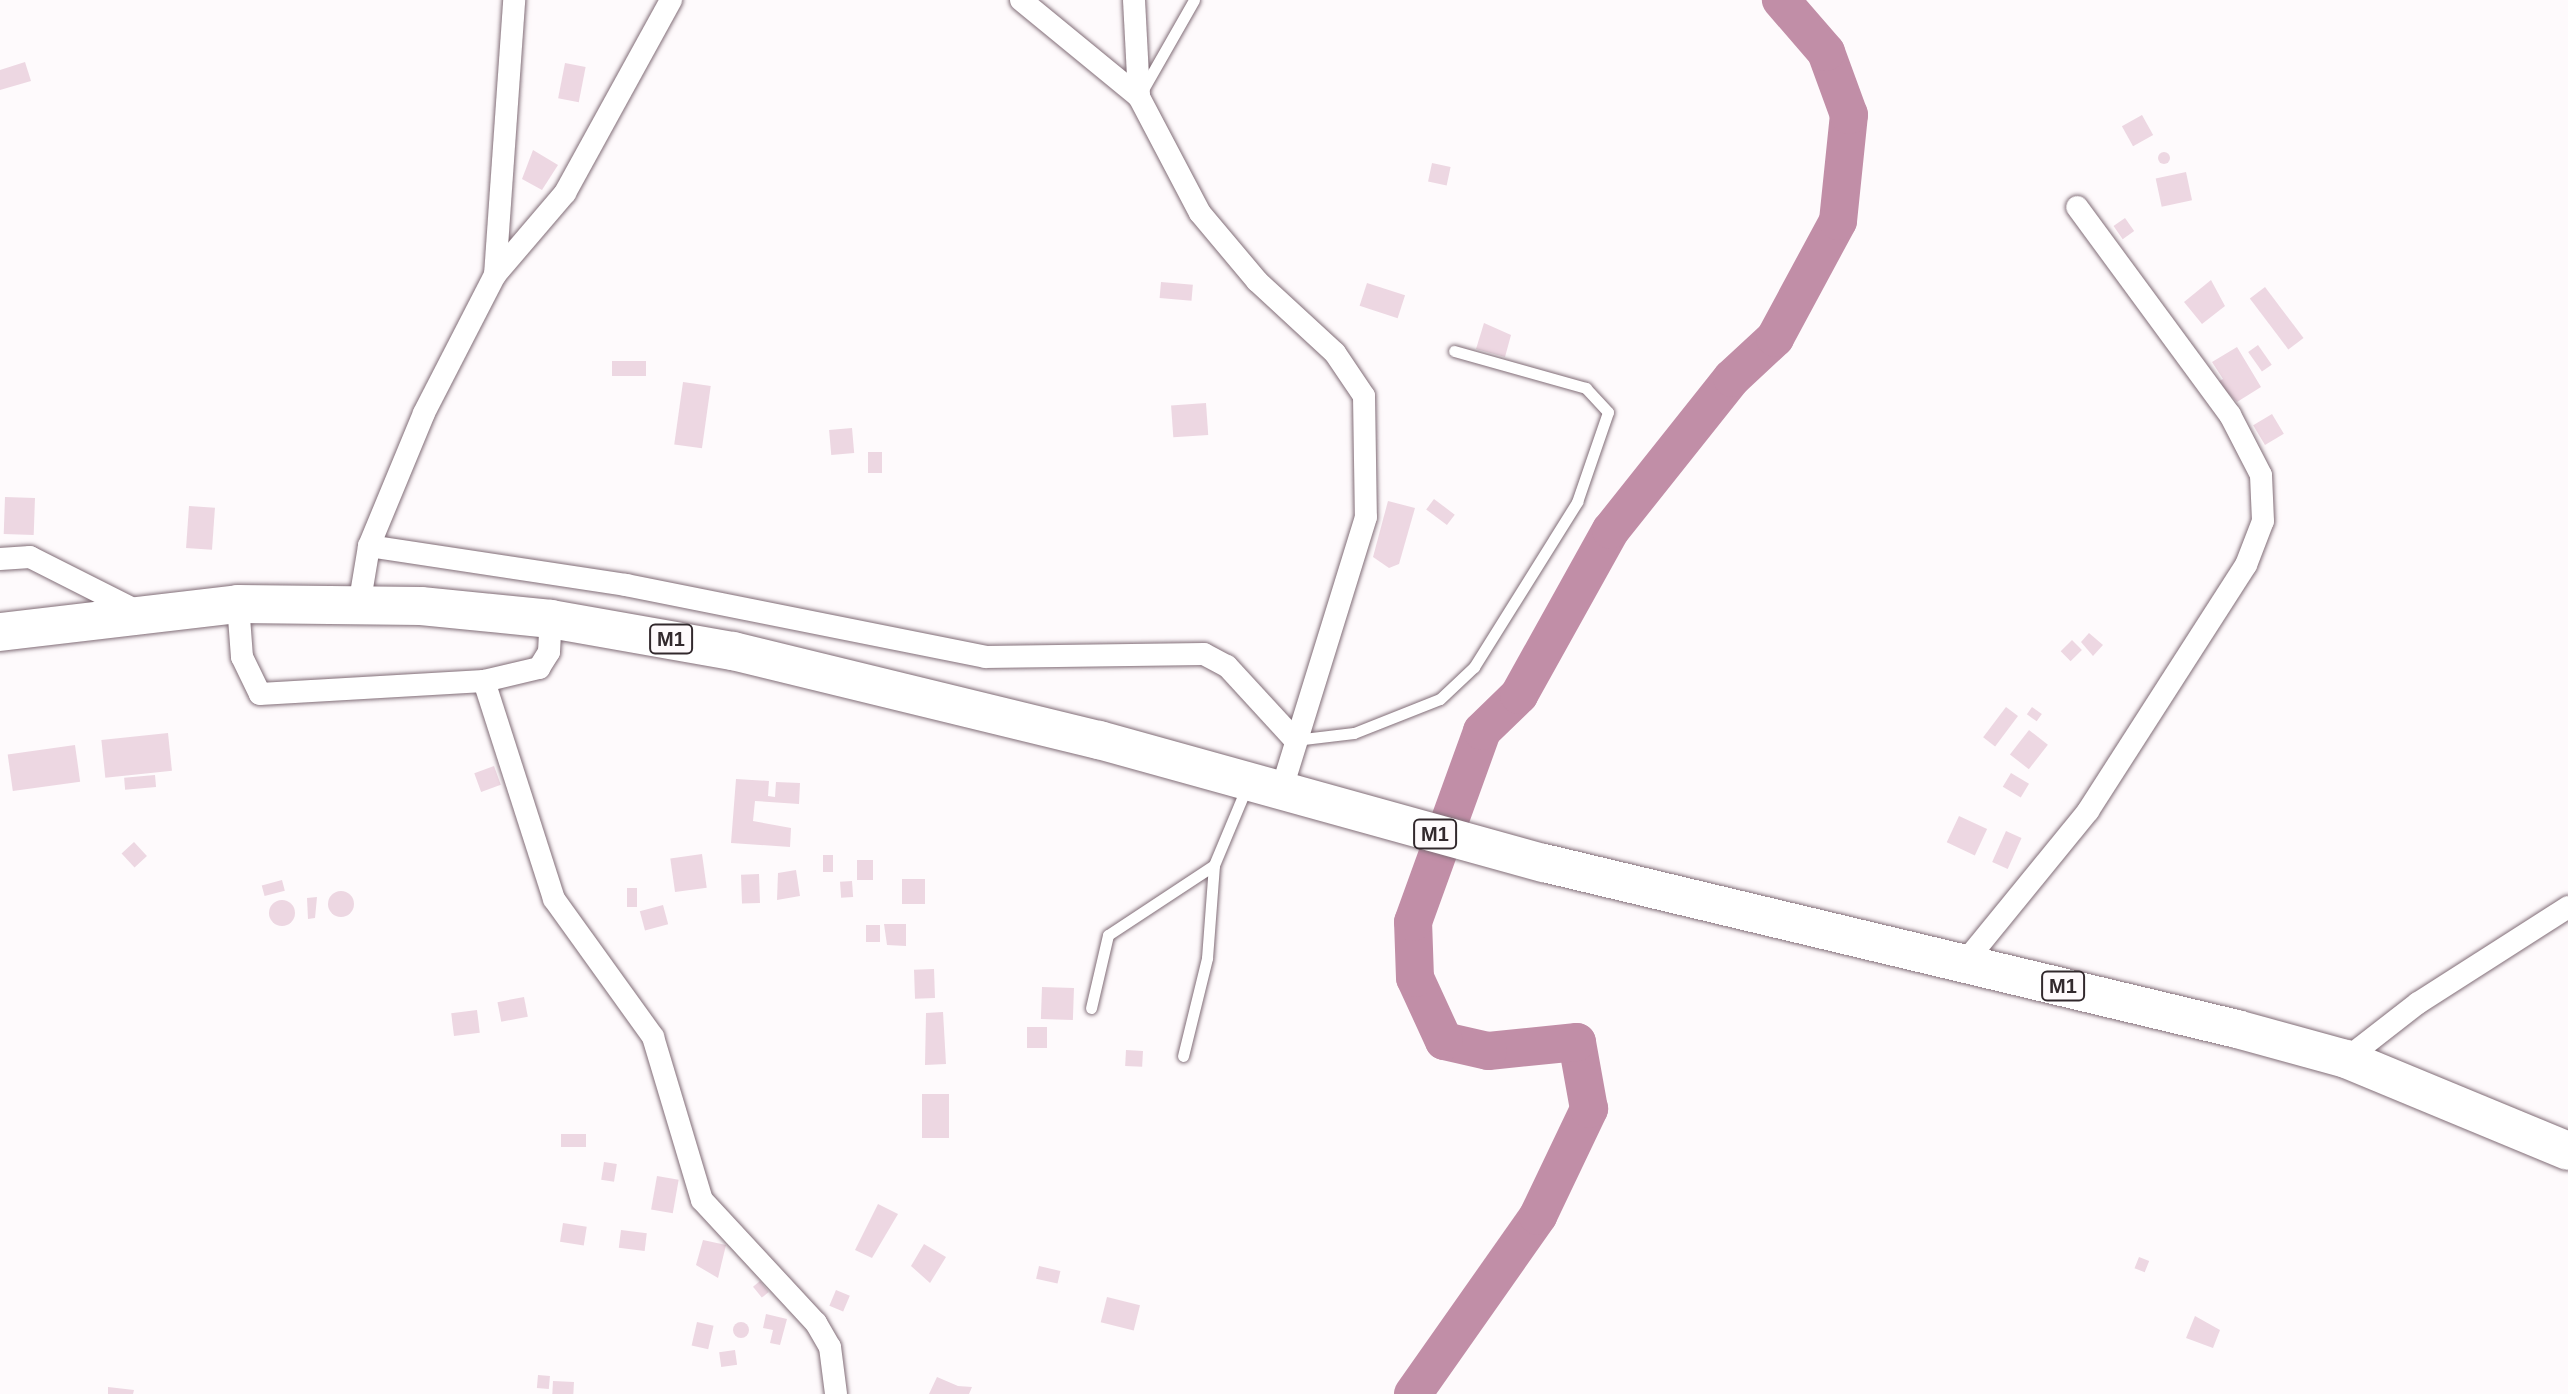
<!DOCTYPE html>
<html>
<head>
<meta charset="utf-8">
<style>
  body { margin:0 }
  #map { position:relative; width:2568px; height:1394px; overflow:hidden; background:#fefafc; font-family:Arial,sans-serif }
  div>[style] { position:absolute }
  .river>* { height:38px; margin:-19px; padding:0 19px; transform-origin:19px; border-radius:19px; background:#c18ea7 }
  .building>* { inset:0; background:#edd7e2; transform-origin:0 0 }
  .round { border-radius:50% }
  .roads { filter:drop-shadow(0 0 2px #816d77) drop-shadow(0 0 2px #816d77) }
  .lane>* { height:11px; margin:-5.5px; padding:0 5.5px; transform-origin:5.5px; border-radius:5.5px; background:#fff }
  .street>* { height:22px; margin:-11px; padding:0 11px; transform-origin:11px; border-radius:11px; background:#fff }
  .highway>* { height:38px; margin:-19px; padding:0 19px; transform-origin:19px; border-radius:19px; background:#fff }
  span { translate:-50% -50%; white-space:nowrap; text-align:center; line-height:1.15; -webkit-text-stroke:6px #fefafc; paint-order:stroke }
  .shield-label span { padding:2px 6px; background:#fefafc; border:2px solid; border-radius:6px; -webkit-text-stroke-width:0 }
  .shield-label { font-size:20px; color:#32292d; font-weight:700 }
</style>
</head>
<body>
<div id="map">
  <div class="river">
    <i style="left:1413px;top:1394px;width:218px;rotate:-54.9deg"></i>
    <i style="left:1538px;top:1216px;width:119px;rotate:-64.5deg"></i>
    <i style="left:1589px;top:1109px;width:68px;rotate:-100.2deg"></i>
    <i style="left:1577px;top:1042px;width:89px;rotate:174.2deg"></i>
    <i style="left:1488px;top:1051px;width:45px;rotate:-167.2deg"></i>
    <i style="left:1444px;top:1041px;width:69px;rotate:-114.7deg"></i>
    <i style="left:1415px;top:978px;width:56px;rotate:-92deg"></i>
    <i style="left:1413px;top:922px;width:203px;rotate:-70.1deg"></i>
    <i style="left:1482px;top:731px;width:52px;rotate:-44.2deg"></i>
    <i style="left:1519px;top:695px;width:189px;rotate:-60.9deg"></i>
    <i style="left:1611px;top:530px;width:194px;rotate:-51.5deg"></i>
    <i style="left:1732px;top:378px;width:59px;rotate:-42.9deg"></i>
    <i style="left:1775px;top:338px;width:133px;rotate:-61.7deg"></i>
    <i style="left:1838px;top:221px;width:107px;rotate:-84.1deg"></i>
    <i style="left:1849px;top:115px;width:67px;rotate:-110.1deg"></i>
    <i style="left:1826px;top:52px;width:69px;rotate:-130.9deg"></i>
  </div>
  <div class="building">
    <i style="clip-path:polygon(25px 62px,31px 81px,0 90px,0 70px)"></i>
    <i style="left:565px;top:63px;width:21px;height:36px;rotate:11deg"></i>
    <i style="left:2142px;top:115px;width:23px;height:23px;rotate:61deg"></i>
    <i style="clip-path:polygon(533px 150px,558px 165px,542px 190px,522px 179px)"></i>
    <i class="round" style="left:2158px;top:152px;width:12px;height:12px"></i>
    <i style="left:1432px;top:163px;width:19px;height:19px;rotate:12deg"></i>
    <i style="left:2186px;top:172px;width:29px;height:31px;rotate:78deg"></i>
    <i style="left:2125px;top:218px;width:16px;height:14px;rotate:55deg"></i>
    <i style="clip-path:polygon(2211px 280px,2225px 306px,2202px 324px,2184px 302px)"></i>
    <i style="left:1161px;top:282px;width:32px;height:16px;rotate:5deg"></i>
    <i style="left:1367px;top:283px;width:40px;height:24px;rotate:18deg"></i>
    <i style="left:2265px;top:287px;width:64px;height:19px;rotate:53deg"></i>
    <i style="clip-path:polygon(1484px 323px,1511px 335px,1505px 357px,1476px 349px)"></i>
    <i style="left:2258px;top:345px;width:24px;height:12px;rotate:55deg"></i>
    <i style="clip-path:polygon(2237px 347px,2261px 387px,2237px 402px,2217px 382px,2223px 379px,2212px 362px)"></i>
    <i style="left:612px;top:361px;width:34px;height:15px"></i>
    <i style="left:683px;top:382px;width:28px;height:63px;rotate:8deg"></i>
    <i style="left:1206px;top:403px;width:32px;height:35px;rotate:86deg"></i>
    <i style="left:2272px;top:414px;width:23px;height:22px;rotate:59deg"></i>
    <i style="left:852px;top:428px;width:25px;height:23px;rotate:85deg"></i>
    <i style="left:868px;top:452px;width:14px;height:21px"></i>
    <i style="left:5px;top:497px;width:30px;height:37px;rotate:2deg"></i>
    <i style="left:1434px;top:499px;width:26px;height:13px;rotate:37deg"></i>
    <i style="clip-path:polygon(1388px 501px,1415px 508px,1399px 564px,1389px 568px,1373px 557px)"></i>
    <i style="left:189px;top:506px;width:26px;height:42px;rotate:4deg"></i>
    <i style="clip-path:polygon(2089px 633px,2103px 645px,2093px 656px,2081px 642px)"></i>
    <i style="left:2072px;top:640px;width:14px;height:16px;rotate:45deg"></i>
    <i style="left:2006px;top:707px;width:15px;height:38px;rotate:37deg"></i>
    <i style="left:2032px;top:707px;width:12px;height:9px;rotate:35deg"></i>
    <i style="left:2029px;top:730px;width:24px;height:31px;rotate:38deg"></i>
    <i style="left:168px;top:733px;width:38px;height:67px;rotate:84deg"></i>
    <i style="left:75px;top:745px;width:37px;height:68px;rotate:82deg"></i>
    <i style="left:494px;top:766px;width:20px;height:21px;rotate:70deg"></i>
    <i style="left:2011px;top:773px;width:21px;height:16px;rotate:31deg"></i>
    <i style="left:155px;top:775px;width:12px;height:31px;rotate:85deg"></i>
    <i style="clip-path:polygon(736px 779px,769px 781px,768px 796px,775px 797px,776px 782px,800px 783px,799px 804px,755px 801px,753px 821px,791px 828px,790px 847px,731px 843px)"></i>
    <i style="left:1959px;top:816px;width:31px;height:29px;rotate:25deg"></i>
    <i style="left:2006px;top:831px;width:17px;height:34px;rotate:24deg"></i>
    <i style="left:134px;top:842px;width:19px;height:17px;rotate:47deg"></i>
    <i style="left:702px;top:854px;width:34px;height:32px;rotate:82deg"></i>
    <i style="left:823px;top:855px;width:10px;height:17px"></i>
    <i style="left:857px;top:860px;width:16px;height:20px"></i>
    <i style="clip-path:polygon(796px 870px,800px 896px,777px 900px,778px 873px)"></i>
    <i style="left:759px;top:874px;width:29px;height:18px;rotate:88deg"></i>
    <i style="left:902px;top:879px;width:23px;height:25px"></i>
    <i style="left:282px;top:880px;width:11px;height:21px;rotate:75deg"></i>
    <i style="left:852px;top:881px;width:16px;height:12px;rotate:86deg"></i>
    <i style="left:627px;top:888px;width:10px;height:19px"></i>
    <i class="round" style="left:328px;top:891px;width:26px;height:26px"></i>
    <i style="clip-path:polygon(317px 897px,315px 918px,308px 919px,307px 898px)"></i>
    <i class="round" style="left:269px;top:900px;width:26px;height:26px"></i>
    <i style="left:663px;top:905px;width:20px;height:24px;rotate:75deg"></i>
    <i style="clip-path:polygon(884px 924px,906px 924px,906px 946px,887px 945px)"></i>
    <i style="left:866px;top:925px;width:14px;height:17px"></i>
    <i style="left:934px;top:969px;width:29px;height:20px;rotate:88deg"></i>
    <i style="left:1042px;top:987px;width:32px;height:32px;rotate:2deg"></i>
    <i style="left:524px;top:997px;width:20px;height:27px;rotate:79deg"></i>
    <i style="left:477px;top:1010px;width:23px;height:26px;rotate:83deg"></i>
    <i style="clip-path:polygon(943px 1012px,946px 1064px,925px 1065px,926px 1013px)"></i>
    <i style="left:1027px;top:1027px;width:20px;height:21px"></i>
    <i style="left:1126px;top:1050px;width:17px;height:16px;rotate:3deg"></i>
    <i style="left:922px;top:1094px;width:27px;height:44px"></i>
    <i style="left:561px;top:1134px;width:25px;height:13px"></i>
    <i style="left:604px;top:1162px;width:13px;height:18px;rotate:9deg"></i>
    <i style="left:657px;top:1176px;width:22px;height:34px;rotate:10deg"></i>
    <i style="clip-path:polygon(878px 1204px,898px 1214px,872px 1258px,855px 1250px)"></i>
    <i style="left:563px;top:1223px;width:24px;height:19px;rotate:9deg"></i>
    <i style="left:621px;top:1230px;width:26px;height:18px;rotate:7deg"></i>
    <i style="clip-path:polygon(703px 1240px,726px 1245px,718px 1278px,696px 1265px)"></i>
    <i style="clip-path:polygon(924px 1244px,946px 1257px,930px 1283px,911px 1266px)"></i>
    <i style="left:2139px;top:1257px;width:11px;height:12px;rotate:22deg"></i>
    <i style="left:1039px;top:1266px;width:22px;height:13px;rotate:13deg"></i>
    <i style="left:760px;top:1281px;width:14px;height:9px;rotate:51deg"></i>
    <i style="left:836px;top:1290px;width:15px;height:17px;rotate:23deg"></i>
    <i style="left:1107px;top:1297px;width:34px;height:26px;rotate:14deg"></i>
    <i style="clip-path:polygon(766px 1314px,787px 1319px,780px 1345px,770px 1343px,773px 1330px,763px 1328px)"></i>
    <i style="clip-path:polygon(2195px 1316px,2220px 1330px,2213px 1348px,2186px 1338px)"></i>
    <i class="round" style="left:733px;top:1322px;width:16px;height:16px"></i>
    <i style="left:697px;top:1322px;width:17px;height:24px;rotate:13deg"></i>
    <i style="left:735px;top:1350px;width:15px;height:16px;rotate:82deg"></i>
    <i style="left:538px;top:1375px;width:12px;height:13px;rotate:5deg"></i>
    <i style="clip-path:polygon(937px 1377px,958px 1386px,972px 1387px,969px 1394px,929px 1394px)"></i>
    <i style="left:553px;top:1381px;width:21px;height:13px;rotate:3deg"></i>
    <i style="clip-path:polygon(108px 1387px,134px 1390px,133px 1394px,108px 1394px)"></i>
  </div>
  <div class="roads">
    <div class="lane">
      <i style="left:1141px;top:93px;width:107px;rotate:-60.3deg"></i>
      <i style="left:1295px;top:740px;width:59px;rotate:-6.8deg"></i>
      <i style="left:1354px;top:733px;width:92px;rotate:-21.6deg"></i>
      <i style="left:1440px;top:699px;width:47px;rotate:-43.3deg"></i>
      <i style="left:1474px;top:667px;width:195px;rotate:-58deg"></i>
      <i style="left:1577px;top:502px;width:95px;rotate:-71deg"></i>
      <i style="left:1608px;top:412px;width:33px;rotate:-133deg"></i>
      <i style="left:1586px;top:388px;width:137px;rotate:-164.3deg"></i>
      <i style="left:1091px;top:1008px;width:75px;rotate:-76.9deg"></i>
      <i style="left:1108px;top:935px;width:127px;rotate:-33.4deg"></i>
      <i style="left:1183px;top:1056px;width:101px;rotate:-76.2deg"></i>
      <i style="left:1207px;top:958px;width:93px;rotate:-85.7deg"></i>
      <i style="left:1214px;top:865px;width:86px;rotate:-67.3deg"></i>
    </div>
    <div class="street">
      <i style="left:1021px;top:0;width:153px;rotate:39.4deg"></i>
      <i style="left:1139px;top:97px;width:131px;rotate:62.3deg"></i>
      <i style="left:1200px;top:213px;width:89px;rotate:50deg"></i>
      <i style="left:1257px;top:281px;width:106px;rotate:42.7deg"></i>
      <i style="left:1335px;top:353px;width:52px;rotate:56deg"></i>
      <i style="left:1364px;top:396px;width:121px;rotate:89.1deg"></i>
      <i style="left:1366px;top:517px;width:288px;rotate:107.2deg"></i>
      <i style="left:1134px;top:0;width:97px;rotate:87deg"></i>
      <i style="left:495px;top:275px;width:276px;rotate:-86deg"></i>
      <i style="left:369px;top:546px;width:260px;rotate:8.6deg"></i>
      <i style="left:626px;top:585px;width:366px;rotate:11.3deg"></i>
      <i style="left:985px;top:657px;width:219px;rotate:-0.8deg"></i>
      <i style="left:1204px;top:654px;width:26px;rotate:28deg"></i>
      <i style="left:1227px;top:666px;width:100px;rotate:47.4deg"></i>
      <i style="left:0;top:559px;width:30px;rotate:-4deg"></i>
      <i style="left:30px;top:557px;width:120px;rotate:26.8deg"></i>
      <i style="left:238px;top:604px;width:53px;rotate:85.7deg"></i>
      <i style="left:242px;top:657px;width:41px;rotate:64.1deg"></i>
      <i style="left:260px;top:694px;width:224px;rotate:-3.3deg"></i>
      <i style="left:484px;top:681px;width:57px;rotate:-13.3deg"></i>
      <i style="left:539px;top:668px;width:19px;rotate:-58deg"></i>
      <i style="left:549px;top:652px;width:33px;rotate:-87deg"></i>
      <i style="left:359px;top:606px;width:61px;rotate:-80.5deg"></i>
      <i style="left:369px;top:546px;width:144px;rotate:-67.5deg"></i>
      <i style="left:424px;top:413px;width:155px;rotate:-62.8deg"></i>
      <i style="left:495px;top:275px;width:108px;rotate:-49.5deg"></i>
      <i style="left:565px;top:193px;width:220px;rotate:-61.2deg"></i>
      <i style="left:484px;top:681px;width:229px;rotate:72.2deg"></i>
      <i style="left:554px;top:899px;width:170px;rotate:54.3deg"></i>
      <i style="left:653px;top:1037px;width:170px;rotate:73.3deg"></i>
      <i style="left:702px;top:1200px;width:168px;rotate:47.2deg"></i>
      <i style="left:816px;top:1323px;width:28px;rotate:60deg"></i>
      <i style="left:830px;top:1347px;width:47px;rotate:82.7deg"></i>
      <i style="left:1965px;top:962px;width:195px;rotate:-50.8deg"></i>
      <i style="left:2088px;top:811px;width:292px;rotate:-57.3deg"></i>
      <i style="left:2246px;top:565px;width:47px;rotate:-68.9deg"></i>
      <i style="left:2263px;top:521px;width:46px;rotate:-92.5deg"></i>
      <i style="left:2261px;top:475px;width:68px;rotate:-117.3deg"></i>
      <i style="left:2230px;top:415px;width:258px;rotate:-126.3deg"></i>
      <i style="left:2346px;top:1059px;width:91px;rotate:-37.9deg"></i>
      <i style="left:2418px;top:1003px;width:178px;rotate:-32.6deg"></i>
    </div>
    <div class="highway">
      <i style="left:0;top:632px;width:240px;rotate:-6.7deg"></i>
      <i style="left:238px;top:604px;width:183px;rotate:0.6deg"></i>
      <i style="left:421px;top:606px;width:131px;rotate:5.7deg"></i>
      <i style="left:551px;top:619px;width:185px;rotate:10deg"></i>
      <i style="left:733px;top:651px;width:377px;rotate:13.7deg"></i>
      <i style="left:1099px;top:740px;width:462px;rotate:15.5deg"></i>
      <i style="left:1544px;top:863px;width:713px;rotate:13.47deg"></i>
      <i style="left:2237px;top:1029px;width:113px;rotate:15.4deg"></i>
      <i style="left:2346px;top:1059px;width:240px;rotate:22.5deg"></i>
    </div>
  </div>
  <div class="shield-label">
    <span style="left:671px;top:639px">M1</span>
    <span style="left:1435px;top:834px">M1</span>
    <span style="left:2063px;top:986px">M1</span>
  </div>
</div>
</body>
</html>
